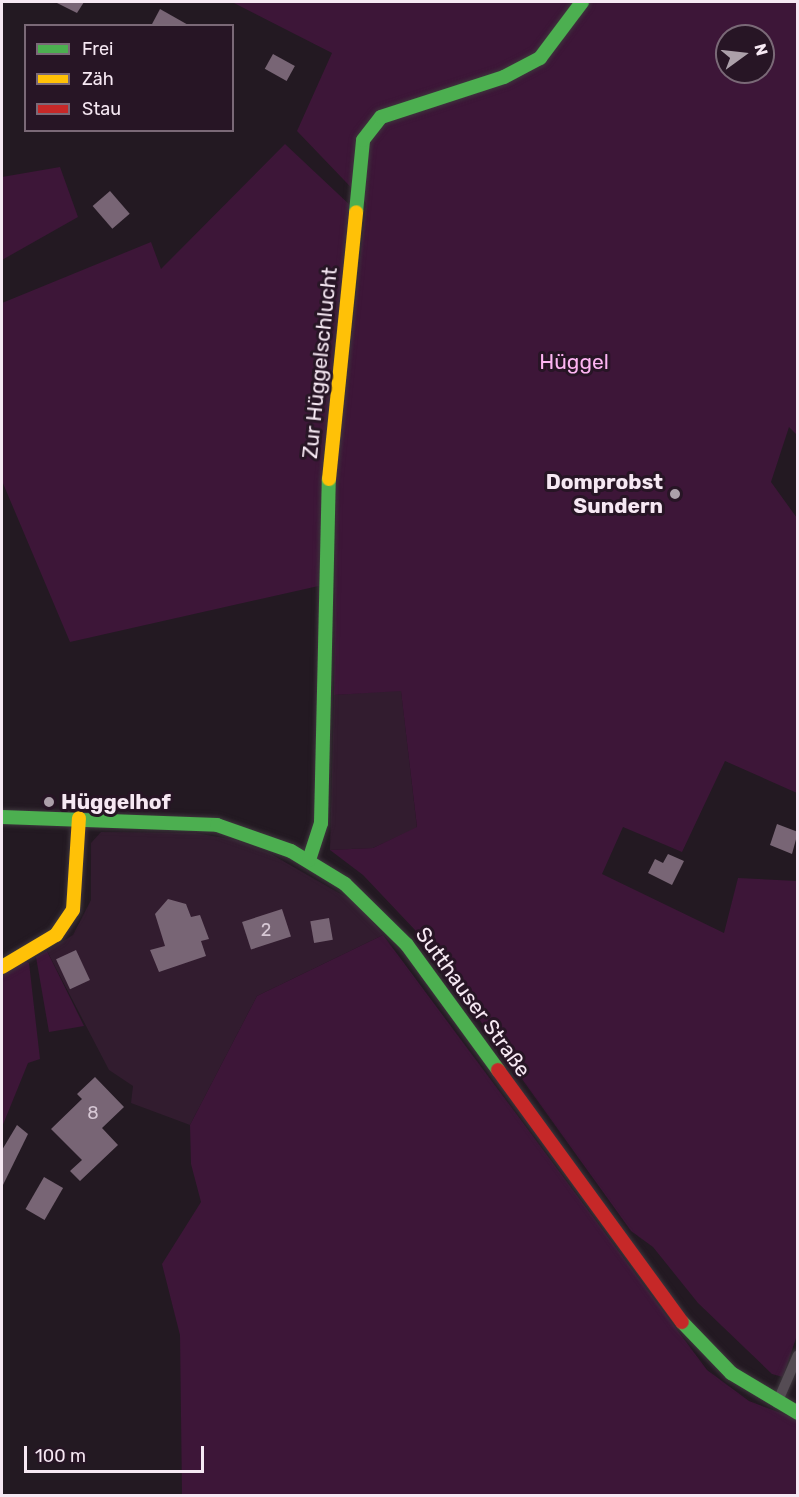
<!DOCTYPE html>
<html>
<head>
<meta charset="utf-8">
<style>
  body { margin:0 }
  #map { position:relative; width:799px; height:1497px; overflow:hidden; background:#231922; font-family:Rubik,sans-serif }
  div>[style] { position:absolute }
  .built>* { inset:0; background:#321c2f }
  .green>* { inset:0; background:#3d1638 }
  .building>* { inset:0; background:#786575; transform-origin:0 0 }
  .roads { filter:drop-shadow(0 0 2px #3e363d) drop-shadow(0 0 2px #3e363d) }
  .street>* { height:10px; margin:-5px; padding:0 5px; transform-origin:5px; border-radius:5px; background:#554c54 }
  .fast>* { height:14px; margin:-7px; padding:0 7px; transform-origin:7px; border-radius:7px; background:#4caf50 }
  .slow>* { height:14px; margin:-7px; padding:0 7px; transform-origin:7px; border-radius:7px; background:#ffc107 }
  .jam>* { height:14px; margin:-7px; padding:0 7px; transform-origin:7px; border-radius:7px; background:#c62828 }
  .dots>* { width:16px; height:16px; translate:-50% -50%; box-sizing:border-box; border:3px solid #271525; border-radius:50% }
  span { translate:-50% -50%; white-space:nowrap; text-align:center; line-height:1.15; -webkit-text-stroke:6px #271525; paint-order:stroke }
  .number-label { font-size:18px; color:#d6c7d4 }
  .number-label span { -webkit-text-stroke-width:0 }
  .park-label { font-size:21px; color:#fdb5f2 }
  .street-label { font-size:21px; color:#f6e8f3 }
  .poi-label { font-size:21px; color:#f6e8f3; font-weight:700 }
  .right { translate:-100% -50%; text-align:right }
  .left { translate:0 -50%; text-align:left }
  .frame { position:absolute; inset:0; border:3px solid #f6e8f3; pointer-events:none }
  .legend { position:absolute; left:24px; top:24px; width:210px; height:108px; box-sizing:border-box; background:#271525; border:2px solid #7a6977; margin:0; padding:8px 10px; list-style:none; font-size:18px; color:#f6e8f3 }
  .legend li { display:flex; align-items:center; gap:12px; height:30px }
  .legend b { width:30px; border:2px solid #7a6977 }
  .north { position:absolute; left:715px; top:24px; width:60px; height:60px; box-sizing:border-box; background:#271525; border:2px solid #7a6977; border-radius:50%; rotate:75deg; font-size:16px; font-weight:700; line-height:24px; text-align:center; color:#f6e8f3 }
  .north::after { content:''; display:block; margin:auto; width:21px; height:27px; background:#aca0aa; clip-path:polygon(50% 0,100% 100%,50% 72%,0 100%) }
  .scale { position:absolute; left:24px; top:1446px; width:180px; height:27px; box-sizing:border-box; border:3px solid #f6e8f3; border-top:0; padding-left:8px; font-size:18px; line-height:21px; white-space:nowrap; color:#f6e8f3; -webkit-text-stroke:4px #271525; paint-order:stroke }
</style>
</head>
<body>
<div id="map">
  <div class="built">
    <i style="clip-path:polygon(401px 690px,417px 828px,373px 848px,330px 850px,334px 695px)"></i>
    <i style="clip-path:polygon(101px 832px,195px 833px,236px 840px,271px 854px,358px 904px,383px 935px,257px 996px,190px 1125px,131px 1103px,133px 1086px,109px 1070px,47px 951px,73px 935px,91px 900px,91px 843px)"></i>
  </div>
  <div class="green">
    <i style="clip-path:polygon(evenodd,232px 2px,797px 2px,797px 435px,789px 427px,771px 482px,797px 518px,797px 793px,725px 761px,682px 852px,623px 827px,602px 874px,724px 933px,738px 878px,797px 881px,798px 1332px,783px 1377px,772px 1374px,698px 1303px,653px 1247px,631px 1231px,415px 930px,363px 875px,330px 850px,373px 848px,417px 827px,401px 691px,334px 695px,336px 476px,366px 203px,297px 131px,332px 53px,232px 2px,727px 36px,763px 36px,763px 72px,727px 72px,727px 36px)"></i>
    <i style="clip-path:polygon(285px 144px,352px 207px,323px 585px,70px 642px,2px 481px,2px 303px,151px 242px,161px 269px)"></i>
    <i style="clip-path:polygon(60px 167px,78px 217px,2px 260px,2px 177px)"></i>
    <i style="clip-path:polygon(383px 935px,707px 1370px,749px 1401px,797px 1419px,797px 1495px,182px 1495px,180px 1335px,162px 1264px,201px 1202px,191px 1164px,190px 1125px,257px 996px)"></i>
    <i style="clip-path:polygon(47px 951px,84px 1026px,49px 1032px,36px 957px)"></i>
    <i style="clip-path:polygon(24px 961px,29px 963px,40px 1059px,28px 1063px,2px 1127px,2px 973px)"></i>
  </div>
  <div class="building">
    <i style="clip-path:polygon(55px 2px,84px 2px,77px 13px)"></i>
    <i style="clip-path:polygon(160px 9px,190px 26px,151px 26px)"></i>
    <i style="left:273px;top:54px;width:25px;height:17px;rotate:29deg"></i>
    <i style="left:110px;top:191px;width:30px;height:23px;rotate:49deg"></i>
    <i style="clip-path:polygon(777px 824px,798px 832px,792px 854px,770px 845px)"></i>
    <i style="clip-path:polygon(668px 854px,684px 861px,672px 885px,648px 873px,655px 859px,663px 863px)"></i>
    <i style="clip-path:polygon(168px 899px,186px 904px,191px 917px,200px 915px,209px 939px,201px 941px,206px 956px,159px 972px,150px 950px,165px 946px,155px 914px)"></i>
    <i style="left:282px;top:909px;width:29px;height:42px;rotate:72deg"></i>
    <i style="left:329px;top:918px;width:22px;height:19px;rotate:80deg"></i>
    <i style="left:76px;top:950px;width:33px;height:22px;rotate:65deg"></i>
    <i style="clip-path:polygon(95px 1077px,124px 1107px,102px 1128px,118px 1145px,80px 1181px,70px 1171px,82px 1160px,51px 1129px,82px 1099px,77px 1094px)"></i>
    <i style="clip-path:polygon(17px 1125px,28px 1134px,2px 1187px,2px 1150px)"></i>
    <i style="left:44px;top:1177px;width:22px;height:37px;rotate:30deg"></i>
  </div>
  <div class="roads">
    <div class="street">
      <i style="left:777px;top:1403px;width:52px;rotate:-66.4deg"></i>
    </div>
    <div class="fast">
      <i style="left:356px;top:212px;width:72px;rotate:-84.4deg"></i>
      <i style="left:363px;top:140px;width:29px;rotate:-52deg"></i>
      <i style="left:381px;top:117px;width:129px;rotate:-18deg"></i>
      <i style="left:504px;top:77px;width:41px;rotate:-27.8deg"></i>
      <i style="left:540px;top:58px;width:70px;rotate:-53.1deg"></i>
      <i style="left:2px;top:817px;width:215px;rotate:2.1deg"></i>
      <i style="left:217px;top:825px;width:78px;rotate:19.4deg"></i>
      <i style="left:291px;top:851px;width:63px;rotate:31.4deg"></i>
      <i style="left:345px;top:884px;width:87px;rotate:44.5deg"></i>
      <i style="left:407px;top:945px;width:155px;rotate:53.9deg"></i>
      <i style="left:309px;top:860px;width:39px;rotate:-72deg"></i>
      <i style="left:321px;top:823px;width:344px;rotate:-88.7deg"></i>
      <i style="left:682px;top:1322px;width:71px;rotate:46.1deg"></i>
      <i style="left:731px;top:1373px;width:78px;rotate:30.8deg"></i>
    </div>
    <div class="slow">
      <i style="left:329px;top:479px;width:268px;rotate:-84.2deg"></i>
      <i style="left:2px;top:967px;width:63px;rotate:-30.7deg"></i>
      <i style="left:56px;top:935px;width:30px;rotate:-56deg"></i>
      <i style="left:73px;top:910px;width:92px;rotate:-86.3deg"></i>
    </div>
    <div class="jam">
      <i style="left:498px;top:1070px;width:312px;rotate:53.9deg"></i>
    </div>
  </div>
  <div class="dots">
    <i style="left:675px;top:494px;background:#aca0aa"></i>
    <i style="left:49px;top:802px;background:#aca0aa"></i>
  </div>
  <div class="number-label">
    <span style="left:266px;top:930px">2</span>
    <span style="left:93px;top:1113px">8</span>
  </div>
  <div class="park-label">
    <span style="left:574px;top:362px">Hüggel</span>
  </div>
  <div class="street-label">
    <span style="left:320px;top:363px;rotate:-84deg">Zur Hüggelschlucht</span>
    <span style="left:473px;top:1002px;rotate:54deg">Sutthauser Straße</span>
  </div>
  <div class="poi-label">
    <span class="right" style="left:663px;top:494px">Domprobst<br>Sundern</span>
    <span class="left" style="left:61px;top:802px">Hüggelhof</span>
  </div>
  <div class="frame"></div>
  <ul class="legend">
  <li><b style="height:8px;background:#4caf50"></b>Frei</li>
  <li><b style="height:8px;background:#ffc107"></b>Zäh</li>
  <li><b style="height:8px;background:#c62828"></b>Stau</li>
  </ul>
  <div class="north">N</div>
  <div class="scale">100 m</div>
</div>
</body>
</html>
